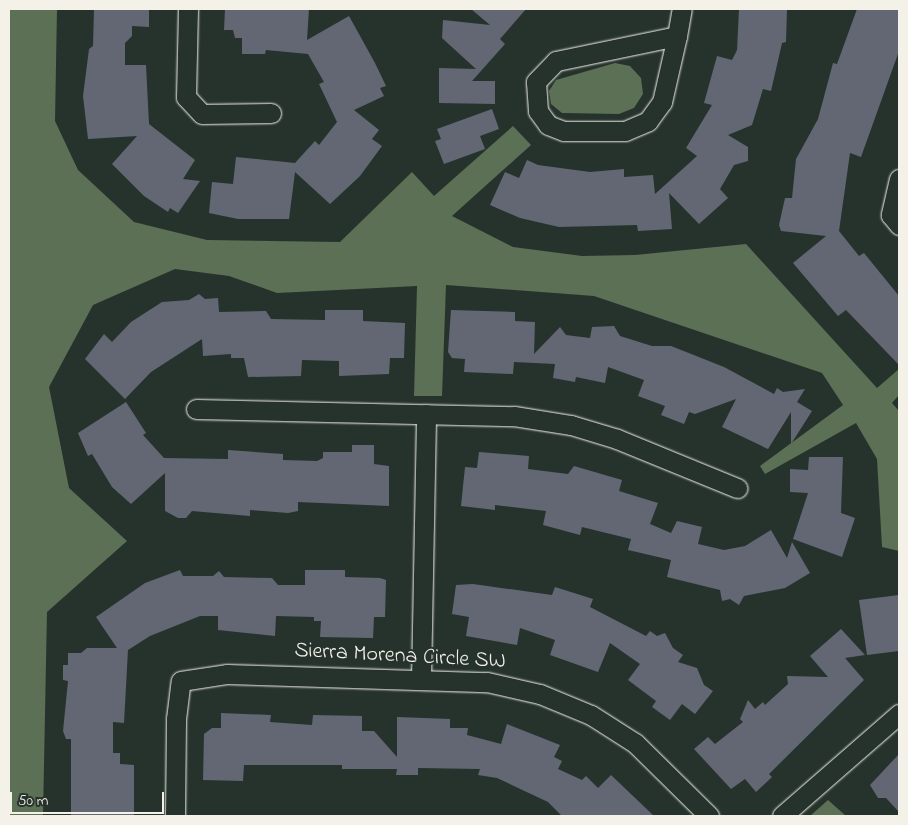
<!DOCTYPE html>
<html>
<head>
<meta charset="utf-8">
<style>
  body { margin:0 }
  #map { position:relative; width:908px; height:825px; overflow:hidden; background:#26332d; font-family:"Indie Flower",sans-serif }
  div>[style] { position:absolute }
  .green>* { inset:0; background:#5b7054 }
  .building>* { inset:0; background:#636774 }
  .roads { filter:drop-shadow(0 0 1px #f4f1e8) drop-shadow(0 0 1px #f4f1e8) }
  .street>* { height:19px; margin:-9.5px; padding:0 9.5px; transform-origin:9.5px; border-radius:9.5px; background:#26332d }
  span { translate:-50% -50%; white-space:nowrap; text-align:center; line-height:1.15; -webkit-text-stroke:4px #26332d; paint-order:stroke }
  .street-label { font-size:22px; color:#f4f1e8 }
  .frame { position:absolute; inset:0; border:10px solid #f4f1e8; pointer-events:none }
  .scale { position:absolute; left:10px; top:792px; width:154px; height:22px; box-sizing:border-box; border:2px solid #f4f1e8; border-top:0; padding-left:6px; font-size:15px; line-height:18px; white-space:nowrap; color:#f4f1e8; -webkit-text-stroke:4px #26332d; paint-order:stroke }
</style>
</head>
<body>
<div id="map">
  <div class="green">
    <i style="clip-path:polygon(9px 9px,57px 9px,55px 121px,78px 170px,134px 222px,207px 240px,340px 242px,412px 172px,434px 196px,513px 126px,531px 145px,452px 216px,513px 247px,582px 256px,635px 255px,746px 244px,877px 388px,899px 369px,899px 395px,892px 403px,899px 411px,899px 551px,882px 547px,877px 459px,856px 423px,765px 474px,760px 466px,843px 405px,822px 373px,594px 296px,446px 285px,442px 396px,414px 396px,417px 286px,277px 293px,229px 276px,175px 269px,93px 305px,49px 387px,69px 488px,127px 541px,47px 612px,43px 816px,9px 816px)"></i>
    <i style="clip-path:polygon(615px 63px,630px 66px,641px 78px,643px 94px,634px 108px,619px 114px,562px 113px,551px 104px,549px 91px,556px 80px)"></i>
    <i style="clip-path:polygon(828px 800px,846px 816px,810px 816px)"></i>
  </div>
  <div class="building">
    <i style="clip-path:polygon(94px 9px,149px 9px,149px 27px,132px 26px,132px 36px,125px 43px,125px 65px,146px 65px,149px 124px,195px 160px,183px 179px,200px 181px,178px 213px,170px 208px,168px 212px,144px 196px,112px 164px,137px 136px,88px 139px,83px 96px,89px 49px,93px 46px)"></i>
    <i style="clip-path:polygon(225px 9px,309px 9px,307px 40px,349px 16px,375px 63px,386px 86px,380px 88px,384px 96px,354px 110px,379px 130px,372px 139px,382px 146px,360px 176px,330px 204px,295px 172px,289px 219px,238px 219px,209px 213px,212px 182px,233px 184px,236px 157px,295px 163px,315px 141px,319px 145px,337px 122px,319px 84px,324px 82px,308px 54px,266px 50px,265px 54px,242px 54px,242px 38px,235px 38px,233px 30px,224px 30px)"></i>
    <i style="clip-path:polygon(471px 9px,526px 9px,500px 39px,505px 44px,472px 81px,495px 81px,495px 104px,439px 103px,439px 68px,476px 69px,442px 38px,443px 20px,490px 25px)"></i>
    <i style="clip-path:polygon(739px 9px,787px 9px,786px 42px,782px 43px,771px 91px,763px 89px,752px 125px,728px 135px,748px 147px,748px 161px,734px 165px,720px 189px,728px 198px,699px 224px,669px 193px,672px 229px,638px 231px,637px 225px,559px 227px,520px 218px,490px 205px,505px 172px,519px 178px,527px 160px,538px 165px,590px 172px,624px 169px,624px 177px,653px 175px,655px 194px,697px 156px,686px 148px,712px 105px,704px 103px,717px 56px,732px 60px,737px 50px)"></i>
    <i style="clip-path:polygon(857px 9px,899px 9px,899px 51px,861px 157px,850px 153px,839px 231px,859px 256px,864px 253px,899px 296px,899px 365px,846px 310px,838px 316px,793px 263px,826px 236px,781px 231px,779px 225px,785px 198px,792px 198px,796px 159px,818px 119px,833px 63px,837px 64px)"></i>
    <i style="clip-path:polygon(492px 109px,499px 129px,480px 136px,485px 149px,444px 164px,435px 141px,441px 139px,437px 129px)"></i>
    <i style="clip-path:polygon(199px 294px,205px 299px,218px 298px,219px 312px,266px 311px,271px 319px,325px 320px,325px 310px,363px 310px,363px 321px,405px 323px,404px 358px,390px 358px,389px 374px,339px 376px,339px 361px,302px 360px,301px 376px,248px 377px,244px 358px,231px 358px,231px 354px,203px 356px,202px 339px,151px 372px,125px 399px,85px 359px,104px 334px,112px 342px,131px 322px,162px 302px,189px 300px)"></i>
    <i style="clip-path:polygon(451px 310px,515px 312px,515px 321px,535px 322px,534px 354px,560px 327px,566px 335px,590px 338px,592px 327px,614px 326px,620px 336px,652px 346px,671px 346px,724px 367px,774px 394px,777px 388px,783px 392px,805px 389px,797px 402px,812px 411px,791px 444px,791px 412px,768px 449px,722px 427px,736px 399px,695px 414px,689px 412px,684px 424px,661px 415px,665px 406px,638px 396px,644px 380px,608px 367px,605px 383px,576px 377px,575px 382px,553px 378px,555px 364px,514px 362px,513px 374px,464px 372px,465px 359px,452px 358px,448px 352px)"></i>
    <i style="clip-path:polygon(126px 402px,146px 433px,143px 435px,164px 458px,228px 459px,228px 450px,283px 454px,283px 460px,317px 461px,323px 458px,323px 452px,352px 452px,352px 445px,374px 445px,374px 464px,389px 466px,389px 506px,298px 502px,298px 511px,288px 513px,250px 510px,250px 516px,192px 511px,186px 518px,178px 518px,165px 511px,165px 473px,131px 504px,112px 487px,92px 454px,88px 456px,78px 433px)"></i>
    <i style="clip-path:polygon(479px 452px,529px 456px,528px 469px,568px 474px,574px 466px,622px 480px,619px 491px,658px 503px,650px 524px,671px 533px,677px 521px,702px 527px,698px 544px,724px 550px,745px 546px,771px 530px,787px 558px,792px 542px,810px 573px,785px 588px,744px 596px,739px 605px,730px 599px,722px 601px,720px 590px,667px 577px,671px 560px,628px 550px,631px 539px,582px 527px,580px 535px,543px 525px,546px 511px,495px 505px,495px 510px,461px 506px,465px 467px,477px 468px)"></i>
    <i style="clip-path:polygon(809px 457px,843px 457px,841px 513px,855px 518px,842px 557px,793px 539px,808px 493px,790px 492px,790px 469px,808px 470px)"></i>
    <i style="clip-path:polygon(180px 570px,183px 576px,213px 576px,219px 571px,224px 577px,272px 578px,278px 585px,305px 585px,305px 570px,345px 570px,345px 577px,380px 578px,386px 580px,385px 617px,374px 617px,373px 638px,320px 637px,321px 621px,314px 621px,314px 617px,276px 616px,275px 636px,218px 630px,218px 616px,200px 616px,150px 636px,128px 650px,124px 723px,113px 722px,113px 753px,120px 753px,120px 764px,134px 765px,134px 816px,71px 816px,71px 739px,66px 739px,63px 731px,68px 681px,63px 680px,63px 665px,68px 665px,68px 653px,81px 653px,87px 648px,117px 648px,96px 617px,145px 583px)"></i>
    <i style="clip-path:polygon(473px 584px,552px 595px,555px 587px,593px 599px,590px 607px,646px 636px,650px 631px,657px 636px,665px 633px,673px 648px,683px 655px,678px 662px,697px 668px,704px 685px,713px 691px,695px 714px,682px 704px,670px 720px,652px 707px,656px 701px,628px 680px,640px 664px,610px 643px,598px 672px,550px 655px,555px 640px,520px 628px,517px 645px,466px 636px,469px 617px,452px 614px,456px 585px)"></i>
    <i style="clip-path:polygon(899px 595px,899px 651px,867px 655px,859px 600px)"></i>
    <i style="clip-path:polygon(841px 629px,865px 655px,845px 658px,864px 680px,769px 774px,772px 777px,756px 792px,745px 779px,731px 789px,694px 749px,708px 737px,715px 744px,743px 722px,740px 719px,748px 700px,755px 709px,763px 702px,765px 705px,788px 684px,787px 676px,828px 677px,810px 656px)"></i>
    <i style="clip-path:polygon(221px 713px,271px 715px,270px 722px,312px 725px,313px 715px,362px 716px,362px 731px,374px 731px,397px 757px,397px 717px,450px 719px,450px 728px,468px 728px,467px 735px,501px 744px,507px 724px,560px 745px,554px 757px,562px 761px,558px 769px,582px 780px,586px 776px,598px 788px,611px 775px,654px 816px,562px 816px,548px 802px,497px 778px,478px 775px,480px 769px,418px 768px,418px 775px,396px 775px,397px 769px,342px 769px,342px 765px,244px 765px,243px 781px,203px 780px,204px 734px,212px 728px,221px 728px)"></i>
    <i style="clip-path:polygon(899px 754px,899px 812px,886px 798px,878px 798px,870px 785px)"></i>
  </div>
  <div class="roads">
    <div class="street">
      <i style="left:188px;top:9px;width:88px;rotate:91.3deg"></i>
      <i style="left:186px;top:97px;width:23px;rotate:47deg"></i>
      <i style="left:202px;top:114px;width:69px;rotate:-0.8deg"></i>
      <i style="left:677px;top:36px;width:124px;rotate:168.3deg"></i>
      <i style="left:556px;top:61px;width:29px;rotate:134deg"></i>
      <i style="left:536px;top:82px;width:29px;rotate:86deg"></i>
      <i style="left:538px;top:111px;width:17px;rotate:54deg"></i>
      <i style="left:548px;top:125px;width:17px;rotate:21deg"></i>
      <i style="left:564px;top:131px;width:61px"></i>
      <i style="left:625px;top:131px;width:25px;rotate:-23deg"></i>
      <i style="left:648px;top:121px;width:24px;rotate:-54deg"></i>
      <i style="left:662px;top:102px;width:68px;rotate:-77.2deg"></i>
      <i style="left:677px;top:36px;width:27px;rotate:-80deg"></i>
      <i style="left:899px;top:179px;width:37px;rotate:103deg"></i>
      <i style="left:891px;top:215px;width:13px;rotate:51deg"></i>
      <i style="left:196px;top:409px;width:318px;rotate:1.3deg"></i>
      <i style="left:514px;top:416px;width:58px;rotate:9deg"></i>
      <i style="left:571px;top:425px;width:48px;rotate:16.9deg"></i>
      <i style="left:617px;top:439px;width:130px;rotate:22.2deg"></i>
      <i style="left:421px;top:679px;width:265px;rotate:-88.9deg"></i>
      <i style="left:175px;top:816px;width:97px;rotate:-89.4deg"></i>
      <i style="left:176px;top:719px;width:38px;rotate:-83deg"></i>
      <i style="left:181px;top:681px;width:47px;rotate:-8.7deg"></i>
      <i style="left:227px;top:674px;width:260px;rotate:1.8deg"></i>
      <i style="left:487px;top:682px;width:54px;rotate:12.8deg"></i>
      <i style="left:540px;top:694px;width:55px;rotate:22.4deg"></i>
      <i style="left:591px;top:715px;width:52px;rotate:32.5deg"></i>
      <i style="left:635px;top:743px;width:104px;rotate:44.6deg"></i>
      <i style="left:782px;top:816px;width:155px;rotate:-41.1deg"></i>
    </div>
  </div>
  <div class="street-label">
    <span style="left:400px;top:657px;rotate:3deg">Sierra Morena Circle SW</span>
  </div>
  <div class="frame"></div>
  <div class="scale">50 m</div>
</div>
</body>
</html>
